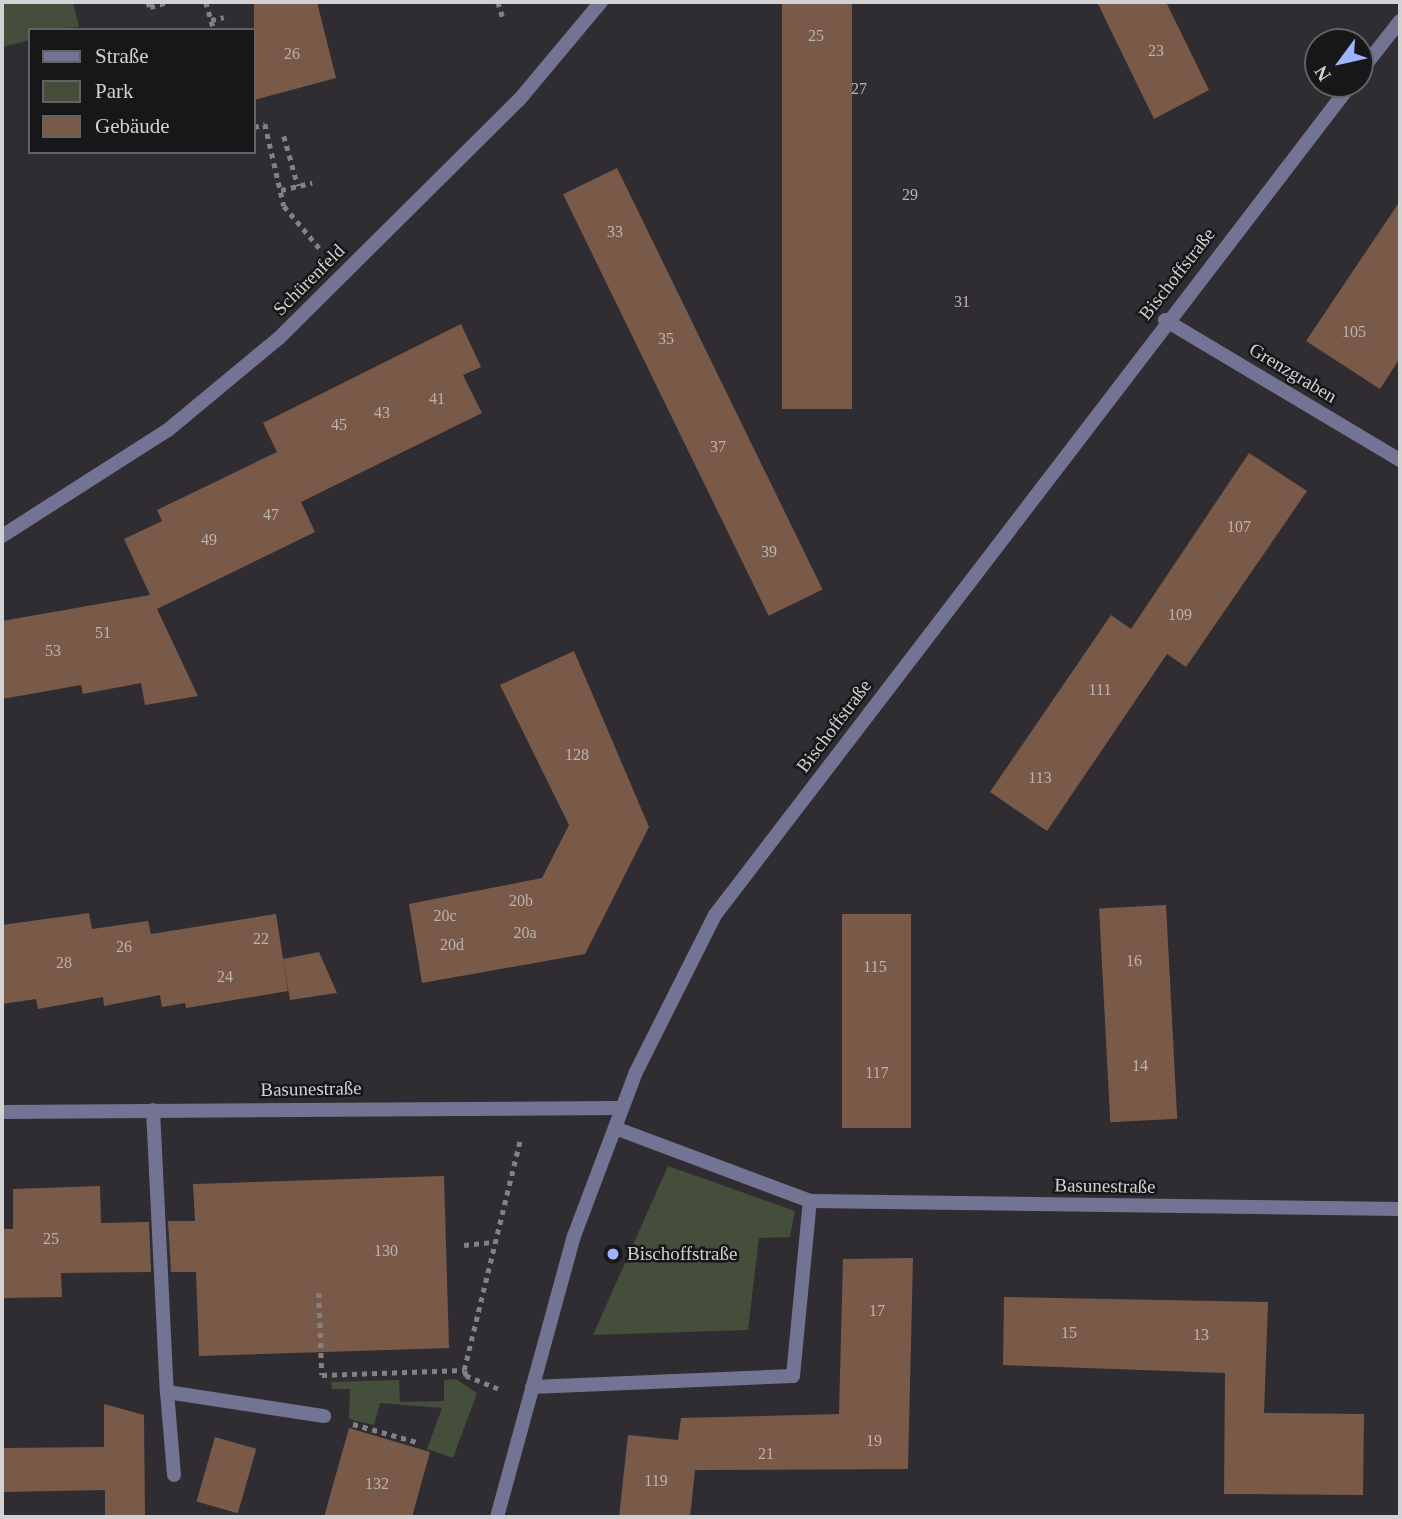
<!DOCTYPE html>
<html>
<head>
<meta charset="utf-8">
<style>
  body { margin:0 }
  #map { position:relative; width:1402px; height:1519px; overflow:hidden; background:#2f2d31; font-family:"Times New Roman",serif }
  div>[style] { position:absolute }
  .green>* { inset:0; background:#454d3b }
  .building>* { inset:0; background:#795a49; transform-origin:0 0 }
  .path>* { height:4.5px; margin-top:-2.25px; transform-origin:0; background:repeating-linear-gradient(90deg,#838184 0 5px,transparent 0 10px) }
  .lane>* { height:14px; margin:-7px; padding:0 7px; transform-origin:7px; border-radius:7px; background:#737494 }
  .street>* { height:14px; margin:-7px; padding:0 7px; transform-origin:7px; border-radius:7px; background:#737494 }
  .dots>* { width:19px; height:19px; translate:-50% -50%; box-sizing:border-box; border:4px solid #171618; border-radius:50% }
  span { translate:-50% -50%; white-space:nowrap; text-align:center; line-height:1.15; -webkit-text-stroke:5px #171618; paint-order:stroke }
  .number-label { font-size:16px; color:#bcb3b0 }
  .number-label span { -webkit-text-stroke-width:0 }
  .street-label { font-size:19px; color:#d2d1d3 }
  .poi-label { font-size:19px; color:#d2d1d3 }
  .left { translate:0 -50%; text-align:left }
  .frame { position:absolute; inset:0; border:4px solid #d2d1d3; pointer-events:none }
  .legend { position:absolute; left:28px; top:28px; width:228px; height:126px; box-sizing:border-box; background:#171618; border:2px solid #626163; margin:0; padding:9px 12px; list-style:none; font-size:21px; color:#d2d1d3 }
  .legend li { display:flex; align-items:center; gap:14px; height:35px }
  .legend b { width:35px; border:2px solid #626163 }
  .north { position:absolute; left:1304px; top:28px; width:70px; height:70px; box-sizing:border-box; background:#171618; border:2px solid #626163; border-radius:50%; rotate:237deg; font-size:19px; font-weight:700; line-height:28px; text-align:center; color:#d2d1d3 }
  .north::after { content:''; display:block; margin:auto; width:24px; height:32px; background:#a0b3fd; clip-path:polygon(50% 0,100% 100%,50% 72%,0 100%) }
</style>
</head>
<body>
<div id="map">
  <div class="green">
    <i style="clip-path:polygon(2px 2px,73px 2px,79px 27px,30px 30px,30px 40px,2px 47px)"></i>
    <i style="clip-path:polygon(668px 1166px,795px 1211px,790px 1237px,759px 1238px,748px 1330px,593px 1335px)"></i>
    <i style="clip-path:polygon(456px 1379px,477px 1393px,453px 1458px,427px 1449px,442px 1408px,380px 1403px,374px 1425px,349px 1419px,350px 1389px,332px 1389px,331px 1382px,399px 1380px,400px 1402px,444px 1401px,444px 1380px)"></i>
  </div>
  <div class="building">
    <i style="clip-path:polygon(254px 2px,317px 2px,336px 78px,254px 100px)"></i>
    <i style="left:782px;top:2px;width:70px;height:407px"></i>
    <i style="clip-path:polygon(1097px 2px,1166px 2px,1209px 90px,1154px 119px)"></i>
    <i style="left:617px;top:168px;width:469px;height:60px;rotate:64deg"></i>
    <i style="clip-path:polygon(1400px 201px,1400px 358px,1380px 389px,1306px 341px)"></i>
    <i style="clip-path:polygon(461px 324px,481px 367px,463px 375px,482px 413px,301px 502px,315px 532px,157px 609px,198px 696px,145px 705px,141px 683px,83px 694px,81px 685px,2px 699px,2px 621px,150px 595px,124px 539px,162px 521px,157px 510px,277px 452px,263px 423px)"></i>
    <i style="clip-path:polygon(1249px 453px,1307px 491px,1186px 667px,1167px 654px,1047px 831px,990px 792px,1111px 615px,1131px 629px)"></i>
    <i style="clip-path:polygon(574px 651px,649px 827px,585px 954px,422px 983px,409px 904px,542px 878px,569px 825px,500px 685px)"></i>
    <i style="left:1166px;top:905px;width:214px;height:67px;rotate:87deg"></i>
    <i style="clip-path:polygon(89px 913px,92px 929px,148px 921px,151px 934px,276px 914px,288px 991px,186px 1008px,185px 1003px,162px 1007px,160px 995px,104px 1006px,103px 997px,38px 1009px,36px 999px,2px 1004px,2px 925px)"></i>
    <i style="left:911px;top:914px;width:214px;height:69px;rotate:90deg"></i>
    <i style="clip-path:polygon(319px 952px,337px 993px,290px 1000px,283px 959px)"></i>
    <i style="clip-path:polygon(444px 1176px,449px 1348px,199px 1356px,196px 1272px,171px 1272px,168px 1221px,195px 1221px,193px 1184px)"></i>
    <i style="clip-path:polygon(100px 1186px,101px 1223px,149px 1222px,151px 1272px,61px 1273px,62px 1297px,2px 1298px,2px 1229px,13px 1229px,13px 1189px)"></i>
    <i style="clip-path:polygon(913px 1258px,908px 1469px,695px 1470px,690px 1517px,619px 1517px,628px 1435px,678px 1440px,681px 1418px,839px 1414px,843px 1259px)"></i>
    <i style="clip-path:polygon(1004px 1297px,1268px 1302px,1264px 1413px,1364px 1414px,1363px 1495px,1224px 1494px,1225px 1373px,1003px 1365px)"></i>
    <i style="clip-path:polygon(104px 1404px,144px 1415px,145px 1517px,105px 1517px,105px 1490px,2px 1492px,2px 1448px,104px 1447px)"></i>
    <i style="clip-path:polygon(349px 1428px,430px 1452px,412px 1517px,324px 1517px)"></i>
    <i style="left:215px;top:1437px;width:43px;height:67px;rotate:16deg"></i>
  </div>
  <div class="path">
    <i style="left:148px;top:2px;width:5px;rotate:68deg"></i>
    <i style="left:150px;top:7px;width:18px;rotate:-16deg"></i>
    <i style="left:206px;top:2px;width:29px;rotate:74deg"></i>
    <i style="left:498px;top:2px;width:17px;rotate:73deg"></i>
    <i style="left:211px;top:20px;width:13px;rotate:-13deg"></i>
    <i style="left:254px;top:127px;width:11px;rotate:-15deg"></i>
    <i style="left:265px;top:124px;width:84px;rotate:77deg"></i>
    <i style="left:284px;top:206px;width:57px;rotate:49.9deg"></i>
    <i style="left:284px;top:136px;width:52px;rotate:74.4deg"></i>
    <i style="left:281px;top:190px;width:32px;rotate:-13deg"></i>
    <i style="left:464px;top:1245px;width:30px;rotate:-6deg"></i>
    <i style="left:319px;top:1293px;width:82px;rotate:87.9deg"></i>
    <i style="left:322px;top:1375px;width:142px;rotate:-2deg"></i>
    <i style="left:498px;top:1389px;width:35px;rotate:-158deg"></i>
    <i style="left:466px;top:1376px;width:6px;rotate:-108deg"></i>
    <i style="left:464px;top:1370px;width:237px;rotate:-76.3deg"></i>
    <i style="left:353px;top:1424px;width:66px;rotate:15.7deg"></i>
  </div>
  <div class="lane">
    <i style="left:153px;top:1110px;width:282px;rotate:87.2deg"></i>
    <i style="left:174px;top:1475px;width:83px;rotate:-94.8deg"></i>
    <i style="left:167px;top:1392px;width:159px;rotate:8.7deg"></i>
  </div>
  <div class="street">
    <i style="left:1360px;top:72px;width:65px;rotate:-51.9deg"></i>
    <i style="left:1165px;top:320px;width:274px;rotate:30.8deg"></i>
    <i style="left:2px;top:536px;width:197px;rotate:-32.6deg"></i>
    <i style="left:168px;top:430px;width:144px;rotate:-39.7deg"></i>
    <i style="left:279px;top:338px;width:338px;rotate:-44.8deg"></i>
    <i style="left:519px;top:100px;width:128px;rotate:-50.1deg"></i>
    <i style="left:2px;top:1112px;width:618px;rotate:-0.37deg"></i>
    <i style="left:615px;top:1128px;width:208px;rotate:20.5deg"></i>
    <i style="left:810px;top:1201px;width:590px;rotate:0.78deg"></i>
    <i style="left:532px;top:1387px;width:261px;rotate:-2.4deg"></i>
    <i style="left:793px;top:1376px;width:176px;rotate:-84.5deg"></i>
    <i style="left:497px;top:1517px;width:291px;rotate:-74.7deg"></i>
    <i style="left:574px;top:1236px;width:175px;rotate:-69.3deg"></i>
    <i style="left:636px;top:1072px;width:176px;rotate:-63.3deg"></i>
    <i style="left:715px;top:915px;width:1046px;rotate:-52.57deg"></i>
  </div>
  <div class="dots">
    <i style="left:613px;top:1254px;background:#a0b3fd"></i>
  </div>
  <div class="number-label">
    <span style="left:816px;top:36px">25</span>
    <span style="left:1156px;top:51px">23</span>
    <span style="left:292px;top:54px">26</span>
    <span style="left:859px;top:89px">27</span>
    <span style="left:910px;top:195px">29</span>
    <span style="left:615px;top:232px">33</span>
    <span style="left:962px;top:302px">31</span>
    <span style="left:1354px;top:332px">105</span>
    <span style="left:666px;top:339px">35</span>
    <span style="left:437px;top:399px">41</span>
    <span style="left:382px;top:413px">43</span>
    <span style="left:339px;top:425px">45</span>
    <span style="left:718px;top:447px">37</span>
    <span style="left:271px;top:515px">47</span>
    <span style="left:1239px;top:527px">107</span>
    <span style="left:209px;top:540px">49</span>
    <span style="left:769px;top:552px">39</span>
    <span style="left:1180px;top:615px">109</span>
    <span style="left:103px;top:633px">51</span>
    <span style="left:53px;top:651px">53</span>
    <span style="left:1100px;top:690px">111</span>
    <span style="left:577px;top:755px">128</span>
    <span style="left:1040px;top:778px">113</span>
    <span style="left:521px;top:901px">20b</span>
    <span style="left:445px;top:916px">20c</span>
    <span style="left:525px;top:933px">20a</span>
    <span style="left:261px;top:939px">22</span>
    <span style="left:452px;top:945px">20d</span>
    <span style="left:124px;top:947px">26</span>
    <span style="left:1134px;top:961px">16</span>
    <span style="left:64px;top:963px">28</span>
    <span style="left:875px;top:967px">115</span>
    <span style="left:225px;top:977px">24</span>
    <span style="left:1140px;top:1066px">14</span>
    <span style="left:877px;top:1073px">117</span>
    <span style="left:51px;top:1239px">25</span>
    <span style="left:386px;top:1251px">130</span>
    <span style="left:877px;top:1311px">17</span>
    <span style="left:1069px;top:1333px">15</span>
    <span style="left:1201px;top:1335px">13</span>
    <span style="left:874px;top:1441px">19</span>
    <span style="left:766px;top:1454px">21</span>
    <span style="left:656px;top:1481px">119</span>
    <span style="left:377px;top:1484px">132</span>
  </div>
  <div class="street-label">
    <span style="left:1177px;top:274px;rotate:-52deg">Bischoffstraße</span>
    <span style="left:309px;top:280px;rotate:-45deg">Schürenfeld</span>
    <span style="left:1293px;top:373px;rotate:31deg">Grenzgraben</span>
    <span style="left:834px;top:726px;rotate:-53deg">Bischoffstraße</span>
    <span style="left:311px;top:1089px;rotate:-1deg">Basunestraße</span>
    <span style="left:1105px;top:1186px;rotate:1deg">Basunestraße</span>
  </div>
  <div class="poi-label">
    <span class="left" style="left:627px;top:1254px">Bischoffstraße</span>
  </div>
  <div class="frame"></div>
  <ul class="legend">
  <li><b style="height:9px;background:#737494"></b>Straße</li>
  <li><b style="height:19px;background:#454d3b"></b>Park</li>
  <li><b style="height:19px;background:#795a49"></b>Gebäude</li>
  </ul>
  <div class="north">N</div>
</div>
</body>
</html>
